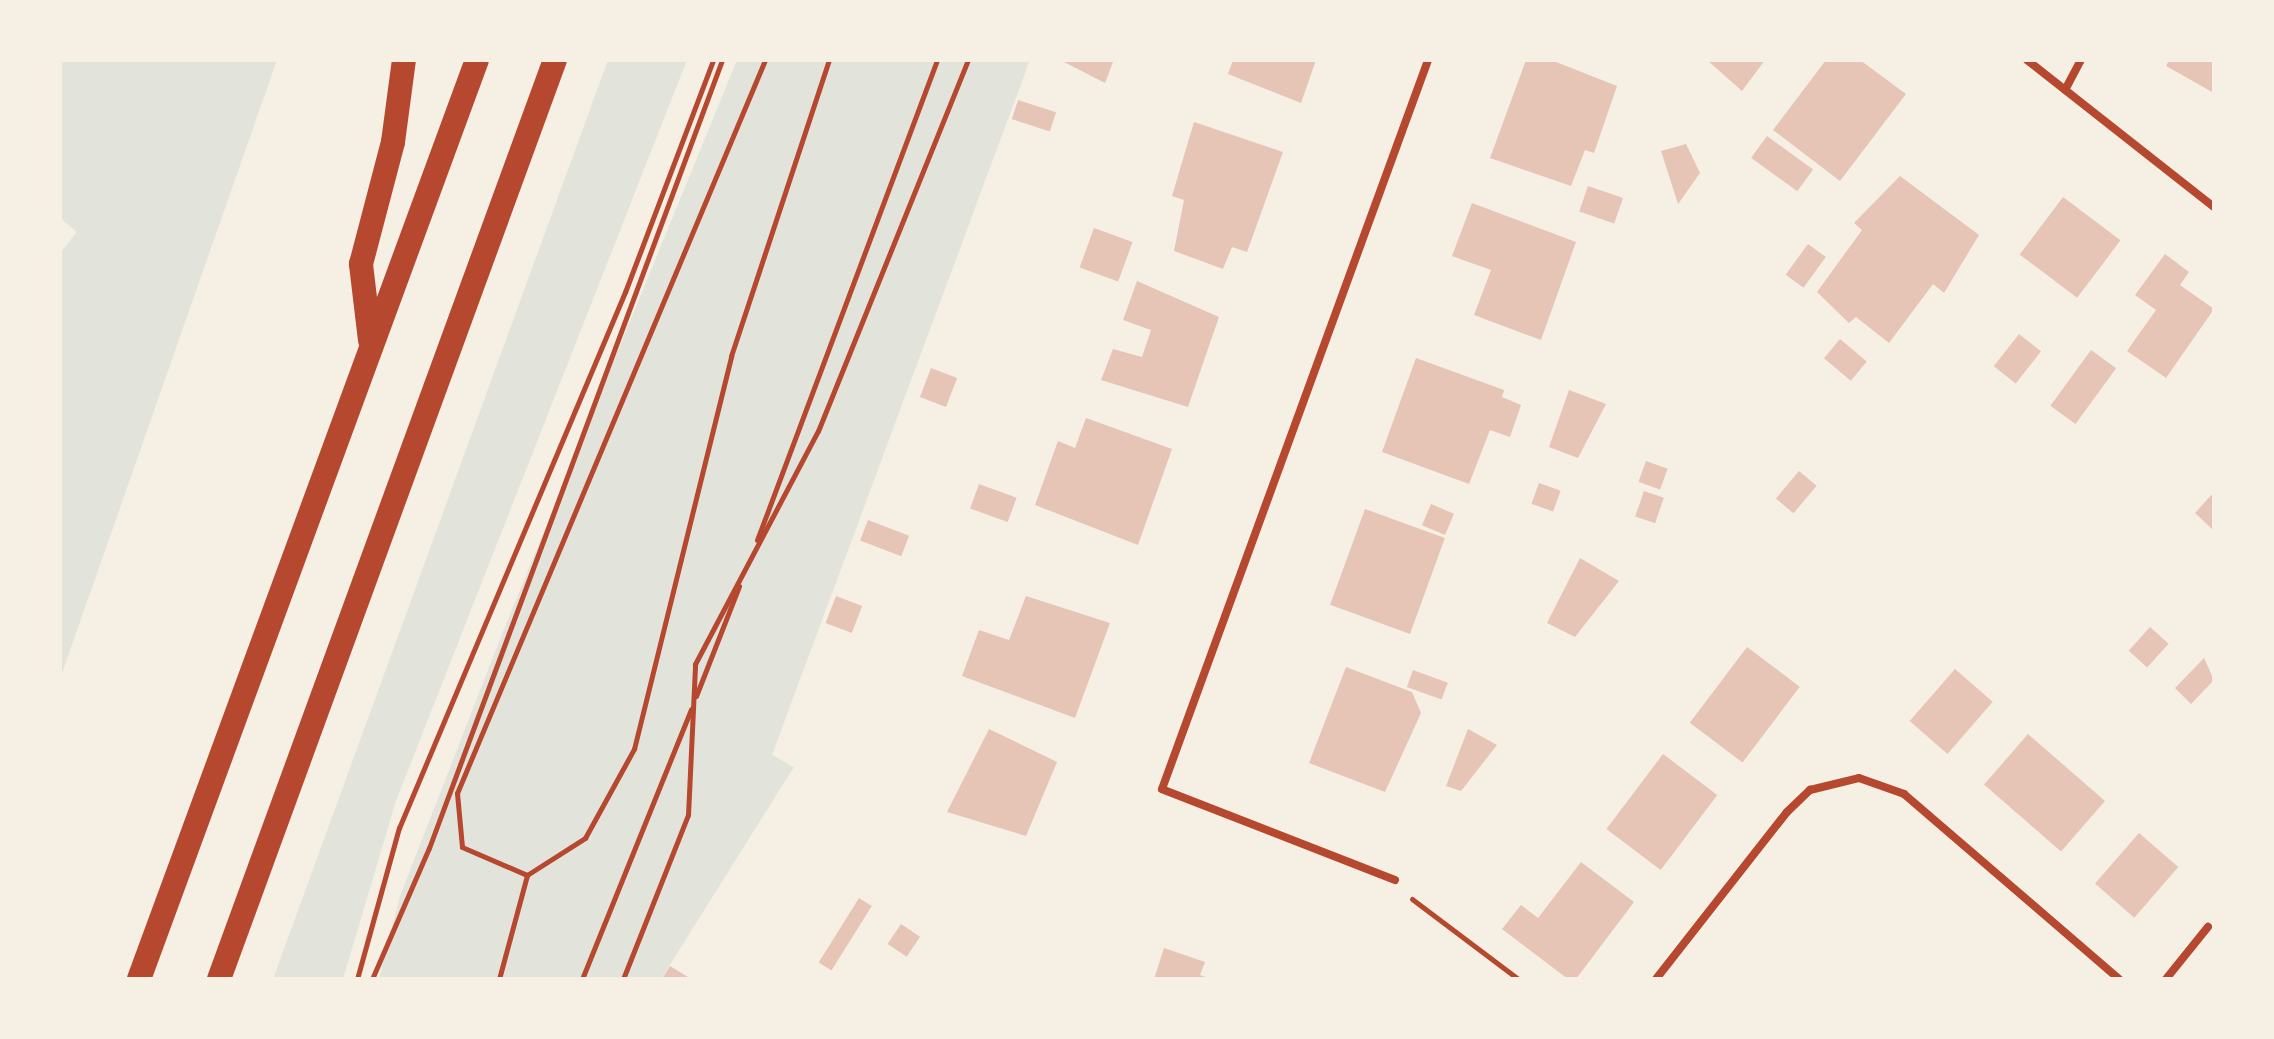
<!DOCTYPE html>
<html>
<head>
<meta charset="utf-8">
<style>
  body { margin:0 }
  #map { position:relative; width:2274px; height:1039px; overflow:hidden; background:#f6efe4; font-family:Lato,sans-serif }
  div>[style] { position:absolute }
  .green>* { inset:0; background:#e2e4dc }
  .building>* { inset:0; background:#e6c5b7; transform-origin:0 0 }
  .path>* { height:5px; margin:-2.5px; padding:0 2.5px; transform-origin:2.5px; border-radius:2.5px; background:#b5482f }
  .minor>* { height:8px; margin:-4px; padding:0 4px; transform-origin:4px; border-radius:4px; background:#b5482f }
  .motorway>* { height:24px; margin:-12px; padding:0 12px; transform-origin:12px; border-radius:12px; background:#b5482f }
  span { translate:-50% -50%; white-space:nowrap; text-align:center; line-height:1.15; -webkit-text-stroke:8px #f6efe4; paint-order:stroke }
  .frame { position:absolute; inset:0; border:62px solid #f6efe4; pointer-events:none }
</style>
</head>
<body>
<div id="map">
  <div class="green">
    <i style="clip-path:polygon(60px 60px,277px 60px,60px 679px,60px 253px,77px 232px,60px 218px)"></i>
    <i style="clip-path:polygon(608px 60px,687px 60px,396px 801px,343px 979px,273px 979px)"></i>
    <i style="clip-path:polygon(737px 60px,1030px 60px,772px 755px,794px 767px,661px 979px,379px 979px,400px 896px,502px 634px)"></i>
  </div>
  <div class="building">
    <i style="clip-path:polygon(1060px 60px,1109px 60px,1113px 62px,1105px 83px)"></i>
    <i style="clip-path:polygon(1233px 60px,1316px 60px,1301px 103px,1228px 74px)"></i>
    <i style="clip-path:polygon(1526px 60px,1551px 60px,1617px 86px,1594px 153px,1585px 150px,1571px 186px,1490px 158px)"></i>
    <i style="clip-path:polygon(1707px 60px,1765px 60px,1742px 91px)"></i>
    <i style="clip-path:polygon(1826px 60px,1860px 60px,1906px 94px,1840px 181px,1773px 130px)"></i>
    <i style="clip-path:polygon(2169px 60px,2214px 60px,2214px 93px,2166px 66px)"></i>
    <i style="left:1018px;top:100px;width:40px;height:20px;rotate:18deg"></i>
    <i style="clip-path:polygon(1194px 122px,1283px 152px,1247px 252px,1232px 247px,1223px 269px,1174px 251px,1184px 200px,1172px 196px)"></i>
    <i style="left:1767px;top:136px;width:57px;height:27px;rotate:36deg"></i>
    <i style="clip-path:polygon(1686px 144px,1700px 173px,1678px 204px,1661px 151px)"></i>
    <i style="clip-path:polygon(1900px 176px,1979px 235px,1944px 293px,1933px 284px,1889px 343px,1856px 317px,1849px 323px,1817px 292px,1862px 230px,1854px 223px)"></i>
    <i style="left:1588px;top:186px;width:37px;height:27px;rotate:19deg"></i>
    <i style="left:2063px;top:197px;width:72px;height:72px;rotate:37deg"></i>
    <i style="clip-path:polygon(1472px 203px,1576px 242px,1541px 340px,1474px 315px,1491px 270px,1452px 256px)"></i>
    <i style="left:1094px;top:228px;width:41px;height:42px;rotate:20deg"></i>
    <i style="left:1808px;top:244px;width:22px;height:38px;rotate:36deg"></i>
    <i style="clip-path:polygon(2165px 254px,2189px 272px,2180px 285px,2214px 309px,2166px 378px,2127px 351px,2156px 310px,2135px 295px)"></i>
    <i style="clip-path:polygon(1137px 281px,1219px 317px,1188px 407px,1101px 380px,1113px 349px,1142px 357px,1151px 330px,1123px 320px)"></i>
    <i style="left:2019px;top:334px;width:28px;height:41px;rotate:38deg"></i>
    <i style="left:1840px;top:339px;width:35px;height:25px;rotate:40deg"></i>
    <i style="left:2091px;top:350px;width:31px;height:69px;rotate:36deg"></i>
    <i style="clip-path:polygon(1416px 358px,1504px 390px,1502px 397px,1521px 405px,1510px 437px,1490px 430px,1469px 484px,1382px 452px)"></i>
    <i style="left:931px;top:368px;width:28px;height:31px;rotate:21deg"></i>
    <i style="clip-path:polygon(1569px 390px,1606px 404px,1578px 458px,1549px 447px)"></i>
    <i style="clip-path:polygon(1086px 418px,1172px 449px,1138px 545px,1035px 505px,1058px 441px,1075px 448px)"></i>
    <i style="left:1646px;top:461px;width:23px;height:22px;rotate:20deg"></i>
    <i style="left:1799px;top:471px;width:23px;height:36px;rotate:40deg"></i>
    <i style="left:1539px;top:483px;width:23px;height:22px;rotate:20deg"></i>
    <i style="left:979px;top:484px;width:40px;height:26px;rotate:20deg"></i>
    <i style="left:1644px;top:491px;width:21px;height:27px;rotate:19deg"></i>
    <i style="clip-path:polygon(2214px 492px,2214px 531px,2195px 513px)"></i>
    <i style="left:1431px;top:504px;width:25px;height:23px;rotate:23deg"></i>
    <i style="left:1365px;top:509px;width:85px;height:102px;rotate:20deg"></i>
    <i style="left:868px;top:520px;width:44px;height:22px;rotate:21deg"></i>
    <i style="clip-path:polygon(1580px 558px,1619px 581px,1575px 637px,1547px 623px)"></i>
    <i style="left:836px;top:596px;width:28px;height:29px;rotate:21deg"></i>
    <i style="clip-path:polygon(1026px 596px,1110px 623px,1075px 718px,962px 676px,979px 630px,1009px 640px)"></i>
    <i style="left:2150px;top:627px;width:25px;height:32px;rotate:42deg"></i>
    <i style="left:1747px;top:647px;width:66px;height:95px;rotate:37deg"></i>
    <i style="clip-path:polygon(2204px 658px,2214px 680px,2191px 704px,2175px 688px)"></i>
    <i style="clip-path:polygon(1346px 667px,1412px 692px,1421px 713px,1385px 792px,1309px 763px)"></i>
    <i style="left:1955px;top:669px;width:50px;height:69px;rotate:41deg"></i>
    <i style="left:1413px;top:670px;width:37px;height:18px;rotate:20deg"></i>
    <i style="clip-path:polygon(989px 729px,1057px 762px,1026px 836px,947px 812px)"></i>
    <i style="clip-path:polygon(1468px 729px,1497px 745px,1461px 791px,1446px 786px)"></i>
    <i style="left:2028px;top:734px;width:102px;height:67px;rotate:41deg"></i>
    <i style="left:1663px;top:754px;width:68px;height:94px;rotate:37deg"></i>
    <i style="left:2139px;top:833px;width:52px;height:67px;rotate:41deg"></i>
    <i style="clip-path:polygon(1581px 862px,1634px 902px,1576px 979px,1568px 979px,1502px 929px,1521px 905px,1538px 918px)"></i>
    <i style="left:859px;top:898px;width:15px;height:76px;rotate:32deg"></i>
    <i style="left:901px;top:924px;width:23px;height:24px;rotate:34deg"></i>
    <i style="clip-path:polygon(1164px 948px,1205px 962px,1200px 975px,1212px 979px,1154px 979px)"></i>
    <i style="clip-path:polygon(670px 966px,688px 977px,687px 979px,662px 979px)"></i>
  </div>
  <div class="path">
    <i style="left:765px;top:60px;width:795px;rotate:112.79deg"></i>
    <i style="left:457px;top:793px;width:54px;rotate:84.7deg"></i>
    <i style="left:462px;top:847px;width:71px;rotate:23.3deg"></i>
    <i style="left:527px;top:875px;width:69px;rotate:-32.5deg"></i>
    <i style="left:585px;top:838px;width:102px;rotate:-61.2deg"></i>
    <i style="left:634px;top:749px;width:405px;rotate:-76.1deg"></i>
    <i style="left:731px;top:356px;width:312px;rotate:-71.7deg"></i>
    <i style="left:757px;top:540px;width:513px;rotate:-69.44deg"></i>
    <i style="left:696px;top:696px;width:118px;rotate:-68.6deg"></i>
    <i style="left:1412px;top:899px;width:133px;rotate:37deg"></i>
    <i style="left:357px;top:979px;width:157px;rotate:-74.5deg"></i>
    <i style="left:399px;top:828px;width:582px;rotate:-67.14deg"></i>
    <i style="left:625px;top:292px;width:248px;rotate:-69.2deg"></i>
    <i style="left:372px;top:979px;width:143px;rotate:-66.5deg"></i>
    <i style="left:429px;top:848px;width:841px;rotate:-69.6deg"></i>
    <i style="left:499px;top:979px;width:108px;rotate:-74.9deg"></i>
    <i style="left:582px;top:979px;width:291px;rotate:-68deg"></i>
    <i style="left:623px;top:979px;width:176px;rotate:-68.4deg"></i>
    <i style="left:688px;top:815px;width:151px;rotate:-87.3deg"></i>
    <i style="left:695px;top:664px;width:263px;rotate:-62.2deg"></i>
    <i style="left:818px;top:431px;width:400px;rotate:-68deg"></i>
  </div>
  <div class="minor">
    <i style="left:2027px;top:60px;width:238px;rotate:38.2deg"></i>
    <i style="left:2065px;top:90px;width:34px;rotate:-62deg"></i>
    <i style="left:1395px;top:880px;width:250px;rotate:-158.7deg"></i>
    <i style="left:1162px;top:789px;width:776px;rotate:-69.95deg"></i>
    <i style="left:1656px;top:979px;width:212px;rotate:-51.9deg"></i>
    <i style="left:1787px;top:812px;width:32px;rotate:-44deg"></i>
    <i style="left:1810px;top:790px;width:50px;rotate:-13.8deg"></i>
    <i style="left:1859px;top:778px;width:48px;rotate:19.6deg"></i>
    <i style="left:1904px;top:794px;width:284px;rotate:40.7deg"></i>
    <i style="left:2166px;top:979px;width:67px;rotate:-51.1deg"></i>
  </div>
  <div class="motorway">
    <i style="left:370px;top:340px;width:77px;rotate:-96.8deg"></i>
    <i style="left:361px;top:264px;width:126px;rotate:-75.3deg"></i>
    <i style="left:393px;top:142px;width:83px;rotate:-82.4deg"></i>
    <i style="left:139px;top:979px;width:979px;rotate:-69.81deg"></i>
    <i style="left:219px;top:979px;width:978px;rotate:-69.92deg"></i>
  </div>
  <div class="frame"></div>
</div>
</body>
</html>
